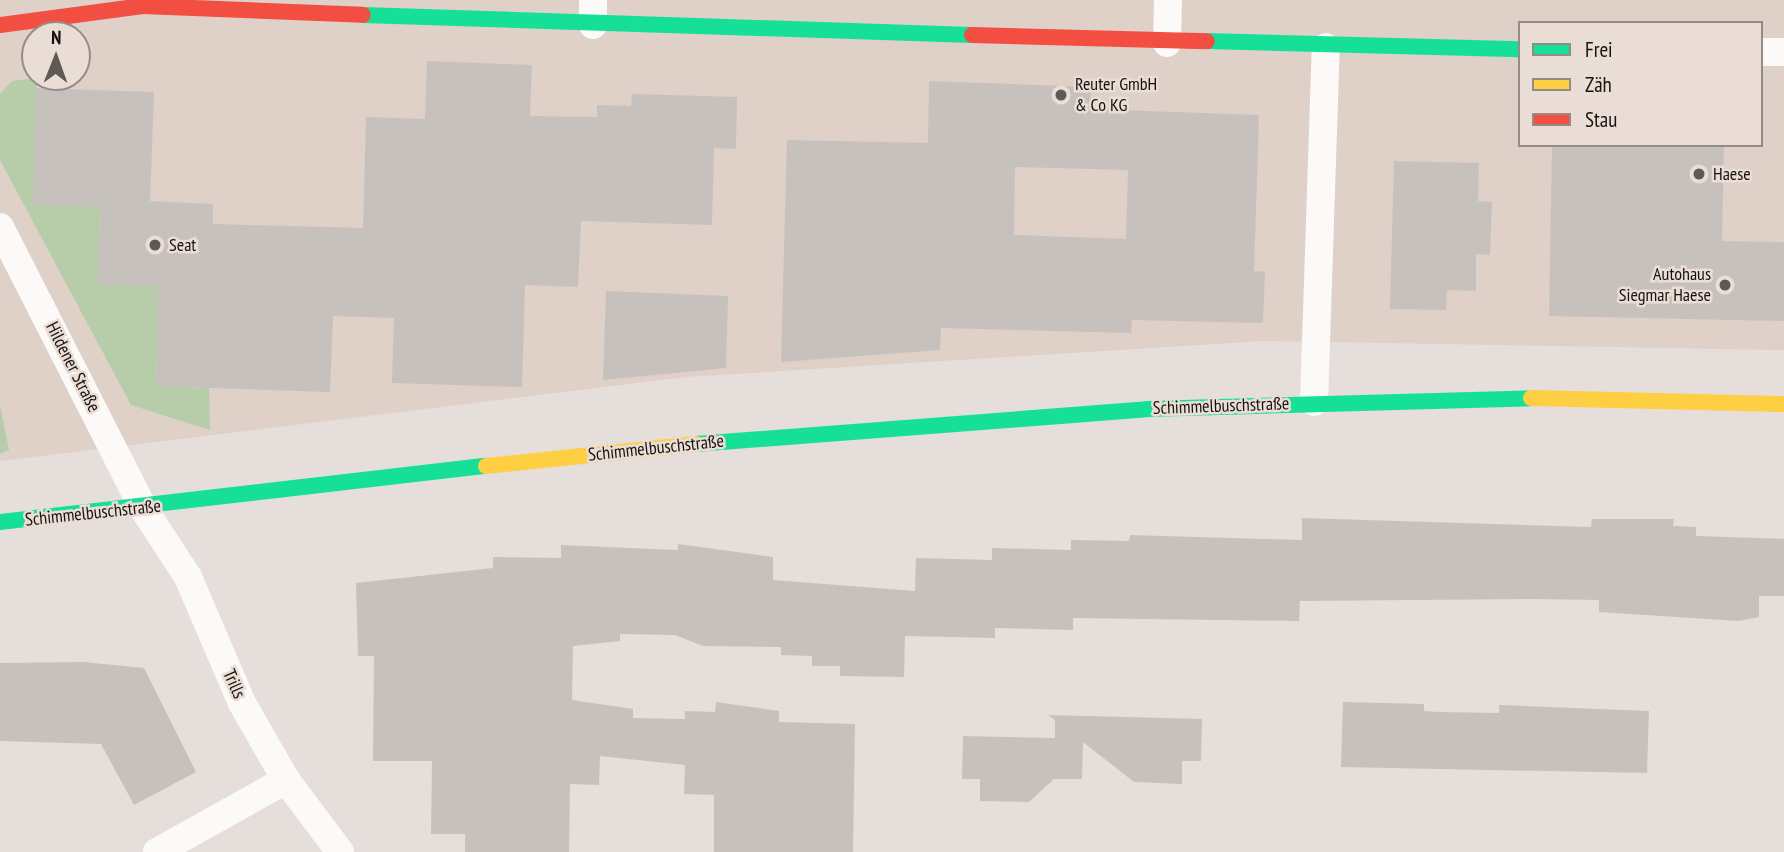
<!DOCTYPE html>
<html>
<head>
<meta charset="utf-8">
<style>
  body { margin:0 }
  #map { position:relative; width:1784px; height:852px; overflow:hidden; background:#e5deda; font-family:"PT Sans Narrow",sans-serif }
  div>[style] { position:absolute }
  .built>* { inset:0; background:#dfd0c8 }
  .green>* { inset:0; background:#b7cdaa }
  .building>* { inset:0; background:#c7c1bd }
  .street>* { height:28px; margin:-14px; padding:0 14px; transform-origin:14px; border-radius:14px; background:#fbfaf9 }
  .fast>* { height:16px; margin:-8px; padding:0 8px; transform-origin:8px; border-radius:8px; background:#16e098 }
  .slow>* { height:16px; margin:-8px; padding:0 8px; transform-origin:8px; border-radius:8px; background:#ffcf43 }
  .jam>* { height:16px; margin:-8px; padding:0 8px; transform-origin:8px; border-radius:8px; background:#f24e42 }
  .dots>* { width:19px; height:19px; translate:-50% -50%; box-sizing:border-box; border:4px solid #eaddd5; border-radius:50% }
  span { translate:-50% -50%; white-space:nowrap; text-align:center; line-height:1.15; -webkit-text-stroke:5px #eaddd5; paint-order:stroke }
  .poi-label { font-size:18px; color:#16120f }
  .left { translate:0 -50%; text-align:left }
  .right { translate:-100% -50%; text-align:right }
  .street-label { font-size:18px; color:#16120f }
  .legend { position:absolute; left:1518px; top:21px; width:245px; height:126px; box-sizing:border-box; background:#eaddd5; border:2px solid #958c86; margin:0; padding:9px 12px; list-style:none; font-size:21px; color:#16120f }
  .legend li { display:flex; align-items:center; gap:14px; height:35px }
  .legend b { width:35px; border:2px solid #958c86 }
  .north { position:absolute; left:21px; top:21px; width:70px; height:70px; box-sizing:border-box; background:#eaddd5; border:2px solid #958c86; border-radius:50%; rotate:1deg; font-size:19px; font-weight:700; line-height:28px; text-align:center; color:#16120f }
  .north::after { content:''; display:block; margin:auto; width:24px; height:32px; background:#5e5956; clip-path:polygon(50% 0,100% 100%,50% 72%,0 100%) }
</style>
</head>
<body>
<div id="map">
  <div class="built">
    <i style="clip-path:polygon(evenodd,0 0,1784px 0,1784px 350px,1263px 341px,686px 377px,0 461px,0 0,1520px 23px,1761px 23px,1761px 145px,1520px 145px,1520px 23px,0 0,35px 35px,77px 35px,77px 77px,35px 77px,35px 35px)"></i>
  </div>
  <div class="green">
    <i style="clip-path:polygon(37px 78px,33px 204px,100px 207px,98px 283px,159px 286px,156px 386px,209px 388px,210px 430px,131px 405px,0 160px,0 94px,12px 81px)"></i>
    <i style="clip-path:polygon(0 405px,9px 450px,0 454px)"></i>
  </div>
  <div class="building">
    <i style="clip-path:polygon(427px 61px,532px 65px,530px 116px,597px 117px,597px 105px,631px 106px,632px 94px,737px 97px,736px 149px,714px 148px,712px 225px,581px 221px,578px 287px,525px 285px,522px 387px,392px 383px,394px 318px,333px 316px,330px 392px,156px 386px,159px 286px,98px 284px,100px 207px,33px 204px,36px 88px,154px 92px,150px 201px,213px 204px,213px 224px,363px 228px,366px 117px,425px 119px)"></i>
    <i style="clip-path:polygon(evenodd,929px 81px,1091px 87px,1090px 109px,1259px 115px,1254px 271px,1265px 272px,1263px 323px,1132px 320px,1131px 333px,941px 328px,940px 350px,781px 362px,787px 140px,928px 143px,929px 81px,1015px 167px,1128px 170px,1126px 239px,1014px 235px,1015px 167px)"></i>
    <i style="clip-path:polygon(1552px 145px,1724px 145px,1722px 241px,1784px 242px,1784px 321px,1549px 316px)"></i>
    <i style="clip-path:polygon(1394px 161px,1479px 163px,1478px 201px,1492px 202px,1490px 255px,1476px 254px,1476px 291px,1447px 290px,1446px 310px,1390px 309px)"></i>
    <i style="clip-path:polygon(606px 291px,728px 296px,726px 368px,603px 380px)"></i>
    <i style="clip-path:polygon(1302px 518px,1591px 527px,1592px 519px,1674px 519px,1673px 526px,1696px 527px,1696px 536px,1784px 539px,1784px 596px,1759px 596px,1759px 617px,1738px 621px,1599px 612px,1599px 600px,1532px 599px,1300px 601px,1299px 621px,1073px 618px,1073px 630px,995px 628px,995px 638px,905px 636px,904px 677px,840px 676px,840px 666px,812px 666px,812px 656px,781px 655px,781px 647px,703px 646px,675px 635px,620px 634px,620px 641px,573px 646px,572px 700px,633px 709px,633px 718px,685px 719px,685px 711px,715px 712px,716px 702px,779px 711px,779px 722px,855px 724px,853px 852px,714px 852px,714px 795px,684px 794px,685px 765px,600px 756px,599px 785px,570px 784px,569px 852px,465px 852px,465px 834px,431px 834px,432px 761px,373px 761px,374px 656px,358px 656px,356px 583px,493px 568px,493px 557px,561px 558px,561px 545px,678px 550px,678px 544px,773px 557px,773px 580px,915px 591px,916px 558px,992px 560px,992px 548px,1071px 550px,1071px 540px,1129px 541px,1130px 535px,1302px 540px)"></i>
    <i style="clip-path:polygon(83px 662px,144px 668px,196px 772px,134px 805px,101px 744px,0 741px,0 663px)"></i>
    <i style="clip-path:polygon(1343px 702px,1424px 704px,1424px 711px,1439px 712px,1499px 713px,1499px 705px,1649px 711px,1647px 773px,1341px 767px)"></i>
    <i style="clip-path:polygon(1048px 715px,1202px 719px,1201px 761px,1182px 761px,1182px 784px,1134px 782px,1083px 742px,1082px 779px,1054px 779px,1029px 802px,980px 801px,980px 779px,962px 779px,963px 736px,1055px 738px,1055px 720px)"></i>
  </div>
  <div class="street">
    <i style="left:593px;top:25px;width:25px;rotate:-90deg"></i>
    <i style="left:1167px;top:43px;width:43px;rotate:-88.7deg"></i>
    <i style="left:1761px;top:52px;width:23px"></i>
    <i style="left:0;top:227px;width:315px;rotate:63deg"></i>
    <i style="left:143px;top:508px;width:82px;rotate:56.9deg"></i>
    <i style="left:188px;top:577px;width:137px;rotate:66.8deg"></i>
    <i style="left:242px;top:703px;width:89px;rotate:60.3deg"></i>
    <i style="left:286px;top:780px;width:90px;rotate:53.1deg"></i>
    <i style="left:1314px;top:402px;width:355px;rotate:-88.1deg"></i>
    <i style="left:157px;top:852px;width:148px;rotate:-29.2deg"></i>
  </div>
  <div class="fast">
    <i style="left:363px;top:15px;width:609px;rotate:1.88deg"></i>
    <i style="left:1207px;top:41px;width:313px;rotate:1.5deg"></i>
    <i style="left:696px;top:444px;width:452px;rotate:-4.4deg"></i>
    <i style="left:1147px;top:409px;width:384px;rotate:-1.6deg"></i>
    <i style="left:0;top:522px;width:489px;rotate:-6.6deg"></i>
  </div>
  <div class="slow">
    <i style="left:1531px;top:398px;width:253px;rotate:1.4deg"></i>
    <i style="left:486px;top:466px;width:211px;rotate:-6deg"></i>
  </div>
  <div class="jam">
    <i style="left:0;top:25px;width:144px;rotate:-7.6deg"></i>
    <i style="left:143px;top:6px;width:220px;rotate:2.3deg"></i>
    <i style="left:972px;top:35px;width:235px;rotate:1.5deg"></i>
  </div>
  <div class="dots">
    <i style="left:1061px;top:95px;background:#5e5956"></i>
    <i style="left:1699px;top:174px;background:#5e5956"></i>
    <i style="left:155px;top:245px;background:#5e5956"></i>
    <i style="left:1725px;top:285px;background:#5e5956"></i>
  </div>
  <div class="poi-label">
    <span class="left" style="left:1075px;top:95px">Reuter GmbH<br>&amp; Co KG</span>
    <span class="left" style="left:1713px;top:174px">Haese</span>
    <span class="left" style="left:169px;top:245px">Seat</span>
    <span class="right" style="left:1711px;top:285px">Autohaus<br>Siegmar Haese</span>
  </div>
  <div class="street-label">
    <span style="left:73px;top:367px;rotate:63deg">Hildener Straße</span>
    <span style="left:1221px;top:406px;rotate:-2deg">Schimmelbuschstraße</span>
    <span style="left:656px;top:448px;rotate:-6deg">Schimmelbuschstraße</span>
    <span style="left:93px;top:513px;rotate:-6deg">Schimmelbuschstraße</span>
    <span style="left:234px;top:684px;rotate:66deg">Trills</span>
  </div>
  <ul class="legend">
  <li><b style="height:9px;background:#16e098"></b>Frei</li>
  <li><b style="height:9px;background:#ffcf43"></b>Zäh</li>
  <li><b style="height:9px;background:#f24e42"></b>Stau</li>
  </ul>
  <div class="north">N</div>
</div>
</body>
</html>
